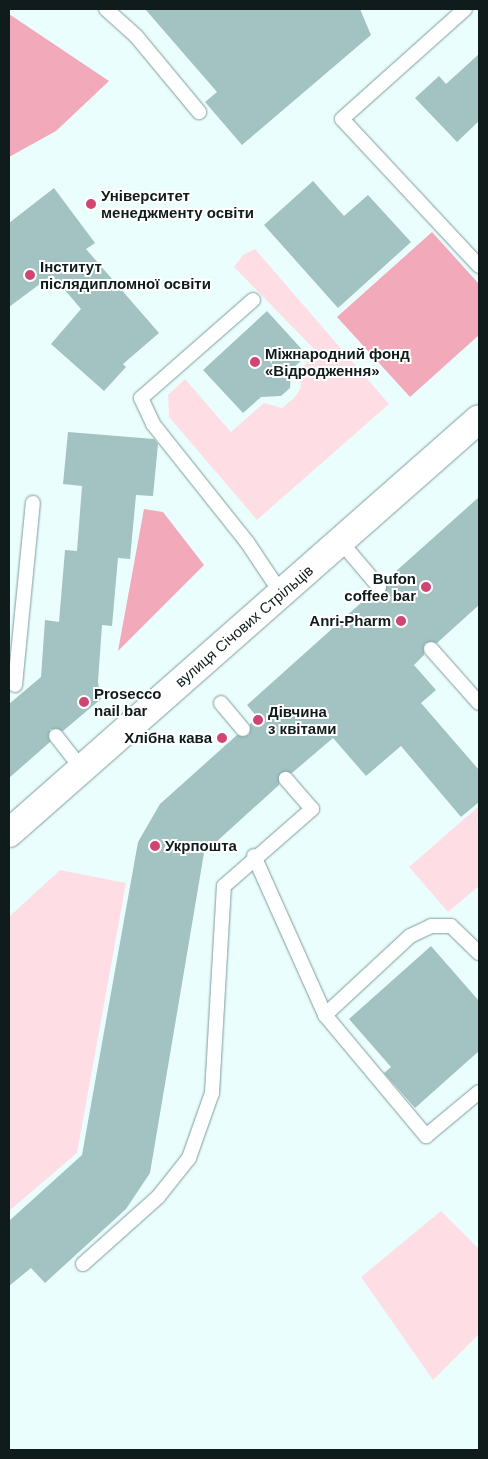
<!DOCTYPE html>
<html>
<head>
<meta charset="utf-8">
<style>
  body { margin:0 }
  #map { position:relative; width:488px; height:1459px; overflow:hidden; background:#ebfefe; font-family:Helvetica,sans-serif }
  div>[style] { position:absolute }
  .green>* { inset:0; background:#fedee4 }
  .forest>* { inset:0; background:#f2a9b9 }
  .building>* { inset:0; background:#a3c2c2 }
  .roads { filter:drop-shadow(0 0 1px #7e9c9c) drop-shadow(0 0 1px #7e9c9c) }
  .service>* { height:14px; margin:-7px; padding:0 7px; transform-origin:7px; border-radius:7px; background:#fff }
  .secondary>* { height:28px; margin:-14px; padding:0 14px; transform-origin:14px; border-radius:14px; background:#fff }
  .dots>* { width:14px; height:14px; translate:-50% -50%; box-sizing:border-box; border:2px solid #fff; border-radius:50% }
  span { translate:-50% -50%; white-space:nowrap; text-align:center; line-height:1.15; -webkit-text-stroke:4px #fff; paint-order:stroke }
  .poi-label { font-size:15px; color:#101c1c; font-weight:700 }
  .left { translate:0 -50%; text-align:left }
  .right { translate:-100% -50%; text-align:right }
  .street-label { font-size:15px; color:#101c1c }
  .frame { position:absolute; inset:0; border:10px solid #101c1c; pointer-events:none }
</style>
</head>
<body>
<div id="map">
  <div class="green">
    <i style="clip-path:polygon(255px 249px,389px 404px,257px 520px,169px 417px,168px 395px,185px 379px,231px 432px,264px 403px,282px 408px,295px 397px,301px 387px,299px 372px,316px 351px,234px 267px,243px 255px)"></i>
    <i style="clip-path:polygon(479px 806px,479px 886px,448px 912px,409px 867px)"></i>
    <i style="clip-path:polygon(60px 870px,126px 883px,77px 1153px,9px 1211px,9px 917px)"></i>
    <i style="clip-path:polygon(441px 1211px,479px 1249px,479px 1334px,433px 1380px,361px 1277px)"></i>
  </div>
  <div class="forest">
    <i style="clip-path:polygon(9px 14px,109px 81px,56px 131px,9px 157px)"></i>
    <i style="clip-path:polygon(432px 232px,479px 284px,479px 335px,410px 397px,337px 317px)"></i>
    <i style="clip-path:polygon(144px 509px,163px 512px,204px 565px,118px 651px)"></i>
  </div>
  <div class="building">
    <i style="clip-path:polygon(145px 9px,360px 9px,371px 35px,242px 145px,205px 102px,217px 92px)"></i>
    <i style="clip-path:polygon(479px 54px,479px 121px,457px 142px,415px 98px,439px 76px,446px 84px)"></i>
    <i style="clip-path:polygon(313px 181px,344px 216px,368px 195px,411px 242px,338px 308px,264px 225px)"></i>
    <i style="clip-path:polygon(54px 188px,95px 243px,86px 249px,159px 333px,123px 364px,126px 367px,104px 391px,51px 344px,81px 309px,52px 275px,9px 307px,9px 223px)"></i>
    <i style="clip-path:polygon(267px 311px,307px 355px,291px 370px,290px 388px,281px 396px,261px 397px,243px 413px,203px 370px)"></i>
    <i style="clip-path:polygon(68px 432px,154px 439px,158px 444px,153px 496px,136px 495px,130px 559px,118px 558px,112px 626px,102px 625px,98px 682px,101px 699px,63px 731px,50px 729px,50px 742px,9px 778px,9px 704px,41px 677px,45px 620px,59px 622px,65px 550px,77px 551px,82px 486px,63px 484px)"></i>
    <i style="clip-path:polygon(479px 497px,479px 605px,437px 643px,425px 643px,424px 655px,414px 665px,436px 690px,421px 703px,479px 770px,479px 802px,461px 817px,401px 746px,366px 776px,333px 738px,292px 773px,280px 773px,279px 785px,204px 853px,150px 1173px,126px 1209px,45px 1283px,31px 1268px,9px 1286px,9px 1221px,82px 1155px,138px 842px,160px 804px,237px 735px,249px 735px,250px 724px,257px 717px,247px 705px,372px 593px,385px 593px,385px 581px)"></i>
    <i style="clip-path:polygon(431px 946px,479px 1001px,479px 1051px,415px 1108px,384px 1073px,391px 1067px,349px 1019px)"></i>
  </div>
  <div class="roads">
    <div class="service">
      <i style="left:106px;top:9px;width:40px;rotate:42deg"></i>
      <i style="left:136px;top:36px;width:99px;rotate:50.3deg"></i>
      <i style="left:465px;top:9px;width:165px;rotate:138.2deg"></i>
      <i style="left:342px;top:119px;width:201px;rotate:47deg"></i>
      <i style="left:253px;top:300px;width:149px;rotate:138.8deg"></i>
      <i style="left:141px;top:398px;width:29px;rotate:65deg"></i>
      <i style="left:153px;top:424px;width:151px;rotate:51.5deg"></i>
      <i style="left:247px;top:542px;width:61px;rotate:56.3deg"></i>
      <i style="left:341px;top:542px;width:59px;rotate:49.8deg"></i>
      <i style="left:431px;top:649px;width:72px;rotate:48.4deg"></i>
      <i style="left:15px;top:685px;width:183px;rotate:-84.4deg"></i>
      <i style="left:221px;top:703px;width:34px;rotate:50deg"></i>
      <i style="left:56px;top:736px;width:42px;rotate:51.8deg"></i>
      <i style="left:254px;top:856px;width:174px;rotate:65.9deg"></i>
      <i style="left:325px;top:1015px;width:158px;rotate:50.1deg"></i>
      <i style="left:426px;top:1136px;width:69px;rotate:-39.7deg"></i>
      <i style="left:325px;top:1015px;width:116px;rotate:-42.9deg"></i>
      <i style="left:410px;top:936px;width:23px;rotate:-25deg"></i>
      <i style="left:431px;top:926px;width:20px"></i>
      <i style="left:451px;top:926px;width:39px;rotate:44deg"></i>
      <i style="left:83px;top:1264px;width:101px;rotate:-41.8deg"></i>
      <i style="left:158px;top:1197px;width:50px;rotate:-51.5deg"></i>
      <i style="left:189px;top:1158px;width:69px;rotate:-70.5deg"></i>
      <i style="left:212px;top:1093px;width:207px;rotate:-86.7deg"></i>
      <i style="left:224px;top:886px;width:117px;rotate:-41.2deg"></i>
      <i style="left:312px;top:809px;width:40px;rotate:-131deg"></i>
    </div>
    <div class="secondary">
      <i style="left:9px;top:833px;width:626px;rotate:-41.38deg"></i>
    </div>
  </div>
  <div class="dots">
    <i style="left:91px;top:204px;background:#d24472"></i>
    <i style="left:30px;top:275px;background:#d24472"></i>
    <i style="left:255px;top:362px;background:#d24472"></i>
    <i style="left:426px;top:587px;background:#d24472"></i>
    <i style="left:401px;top:621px;background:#d24472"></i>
    <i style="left:84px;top:702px;background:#d24472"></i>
    <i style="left:258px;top:720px;background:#d24472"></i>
    <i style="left:222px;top:738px;background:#d24472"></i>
    <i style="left:155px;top:846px;background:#d24472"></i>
  </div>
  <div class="poi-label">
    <span class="left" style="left:101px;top:204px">Університет<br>менеджменту освіти</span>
    <span class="left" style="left:40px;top:275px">Інститут<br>післядипломної освіти</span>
    <span class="left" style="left:265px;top:362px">Міжнародний фонд<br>«Відродження»</span>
    <span class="right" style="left:416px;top:587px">Bufon<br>coffee bar</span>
    <span class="right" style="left:391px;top:621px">Anri-Pharm</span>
    <span class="left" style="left:94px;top:702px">Prosecco<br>nail bar</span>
    <span class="left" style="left:268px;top:720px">Дівчина<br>з квітами</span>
    <span class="right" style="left:212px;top:738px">Хлібна кава</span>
    <span class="left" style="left:165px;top:846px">Укрпошта</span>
  </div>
  <div class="street-label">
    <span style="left:244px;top:626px;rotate:-41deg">вулиця Січових Стрільців</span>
  </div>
  <div class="frame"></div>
</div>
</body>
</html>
